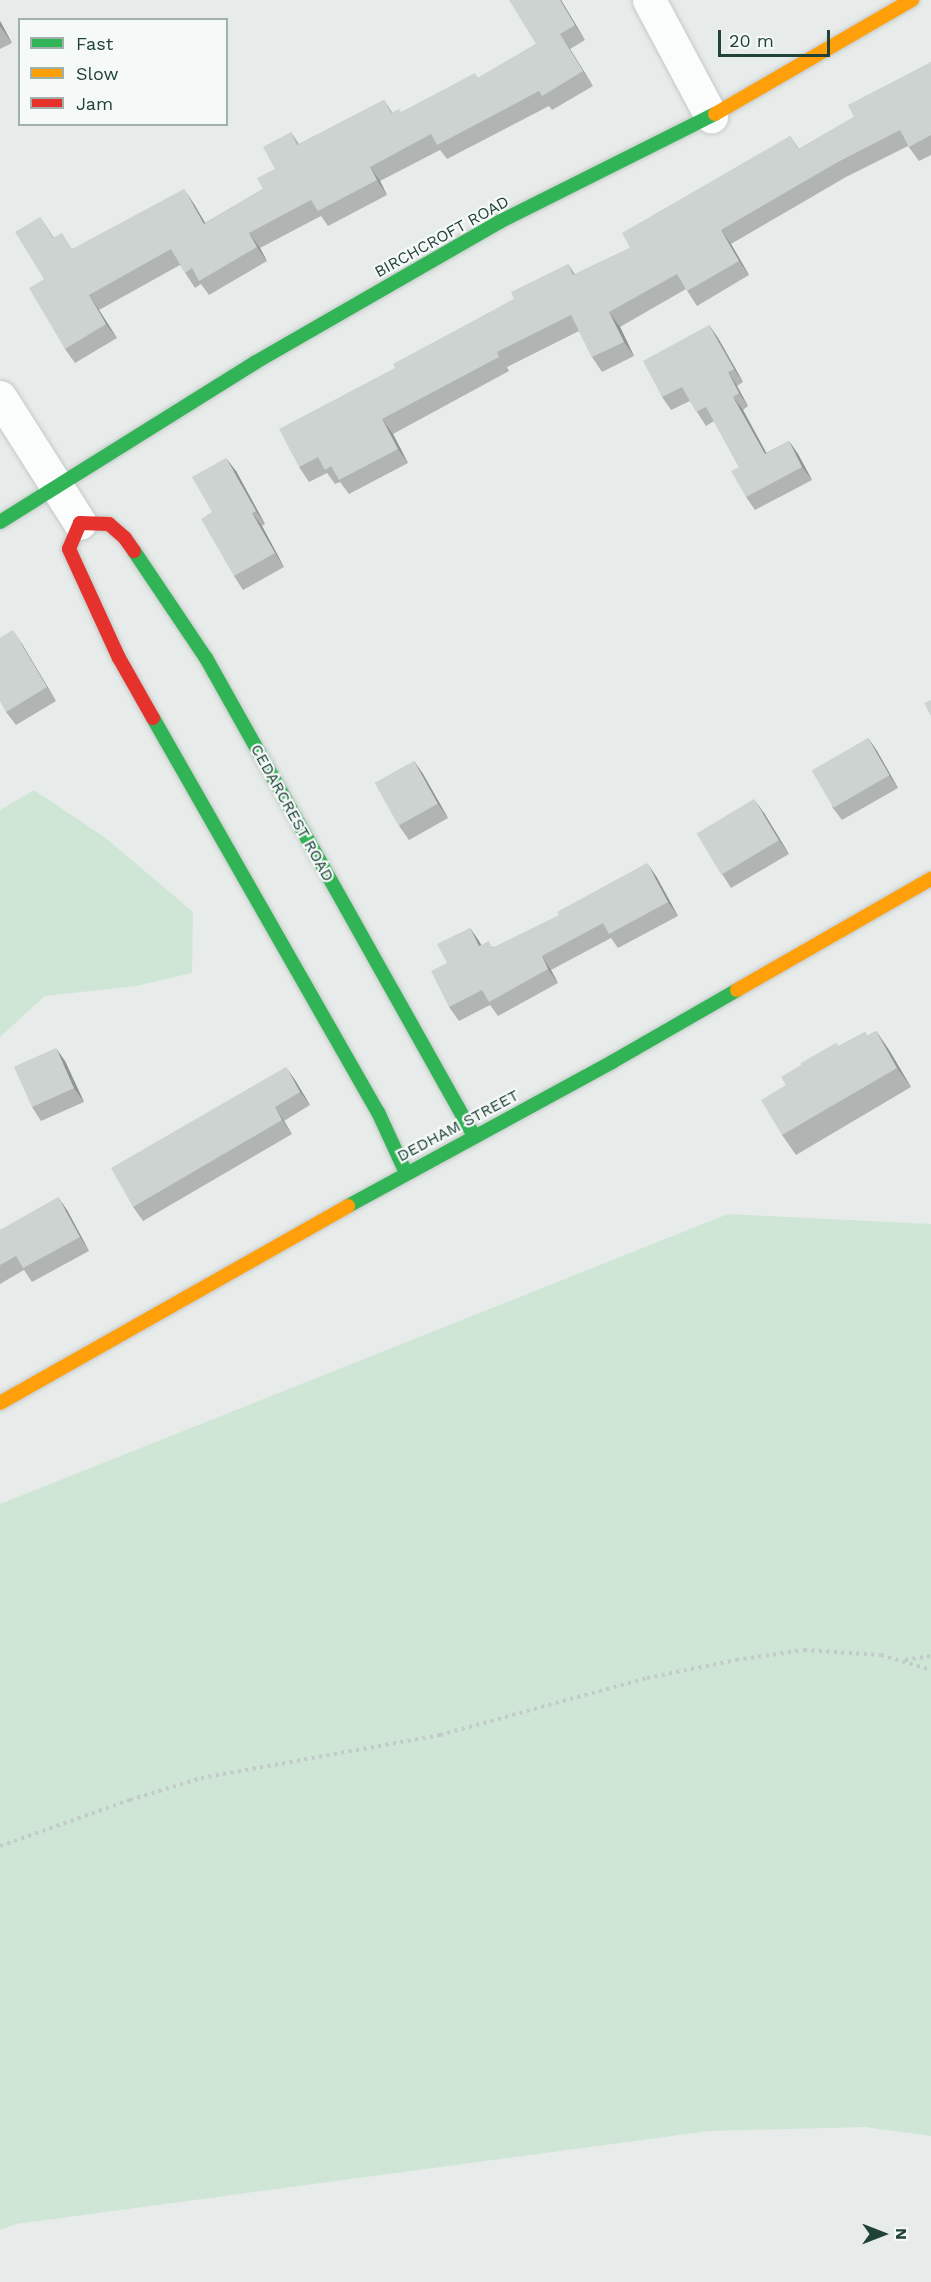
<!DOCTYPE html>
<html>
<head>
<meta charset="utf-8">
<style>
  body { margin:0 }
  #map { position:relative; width:931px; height:2282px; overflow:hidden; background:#e7ecea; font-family:"Work Sans",sans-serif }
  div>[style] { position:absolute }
  .green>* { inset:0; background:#cfe6d6 }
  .path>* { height:4px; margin-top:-2px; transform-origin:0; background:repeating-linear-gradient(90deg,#c2cbc9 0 3px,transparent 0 7.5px) }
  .roads { filter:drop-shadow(0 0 2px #c4c9c7) drop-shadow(0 0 2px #c4c9c7) }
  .street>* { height:33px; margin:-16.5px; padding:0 16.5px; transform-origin:16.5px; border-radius:16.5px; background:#fbfcfc }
  .fast>* { height:14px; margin:-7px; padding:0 7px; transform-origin:7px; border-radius:7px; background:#30b455 }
  .slow>* { height:14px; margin:-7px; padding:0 7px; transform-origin:7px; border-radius:7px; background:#ff9f0a }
  .jam>* { height:14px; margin:-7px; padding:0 7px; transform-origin:7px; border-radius:7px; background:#e5322d }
  .wall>* { inset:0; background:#b0b5b4 }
  .shaded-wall>* { inset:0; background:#909492 }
  .building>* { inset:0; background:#cdd3d1; transform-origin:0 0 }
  span { translate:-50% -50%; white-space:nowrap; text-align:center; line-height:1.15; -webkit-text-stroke:4.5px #f5faf8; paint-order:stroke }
  .street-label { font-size:16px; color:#214239 }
  .legend { position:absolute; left:18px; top:18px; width:210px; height:108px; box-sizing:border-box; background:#f5faf8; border:2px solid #a0b0ac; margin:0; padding:8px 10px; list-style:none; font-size:18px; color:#214239 }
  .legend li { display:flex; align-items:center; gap:12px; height:30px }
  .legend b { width:30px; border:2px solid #a0b0ac }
  .north { position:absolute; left:853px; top:2204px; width:60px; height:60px; -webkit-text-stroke:4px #f5faf8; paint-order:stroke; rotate:90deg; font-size:16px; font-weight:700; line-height:24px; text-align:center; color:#214239 }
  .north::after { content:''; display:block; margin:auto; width:21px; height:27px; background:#214239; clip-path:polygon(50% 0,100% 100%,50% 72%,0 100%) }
  .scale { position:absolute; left:718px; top:30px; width:112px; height:27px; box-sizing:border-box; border:3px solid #214239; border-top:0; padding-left:8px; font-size:18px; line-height:21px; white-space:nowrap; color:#214239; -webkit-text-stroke:4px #f5faf8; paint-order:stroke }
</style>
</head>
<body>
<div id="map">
  <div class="green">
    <i style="clip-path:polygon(34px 790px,107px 839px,193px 912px,192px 973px,136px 986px,45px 996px,0 1037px,0 810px)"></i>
    <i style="clip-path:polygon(728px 1214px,931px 1224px,931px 2136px,865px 2127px,709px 2131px,16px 2224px,0 2230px,0 1504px)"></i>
  </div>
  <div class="path">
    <i style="left:905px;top:1660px;width:26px;rotate:-9deg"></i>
    <i style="left:0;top:1846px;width:138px;rotate:-19.5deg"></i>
    <i style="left:130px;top:1800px;width:74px;rotate:-17.2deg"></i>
    <i style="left:201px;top:1778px;width:243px;rotate:-10.2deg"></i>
    <i style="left:440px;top:1735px;width:215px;rotate:-15.4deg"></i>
    <i style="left:647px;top:1678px;width:91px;rotate:-11.4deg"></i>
    <i style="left:736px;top:1660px;width:69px;rotate:-8.4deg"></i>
    <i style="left:804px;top:1650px;width:77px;rotate:3.7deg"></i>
    <i style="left:881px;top:1655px;width:52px;rotate:16.7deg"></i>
  </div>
  <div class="roads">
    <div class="street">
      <i style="left:649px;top:0;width:132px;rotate:61.9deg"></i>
      <i style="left:0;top:397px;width:149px;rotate:57.6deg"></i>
    </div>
    <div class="fast">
      <i style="left:0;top:522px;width:302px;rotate:-32deg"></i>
      <i style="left:256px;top:362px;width:280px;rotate:-29.9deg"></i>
      <i style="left:499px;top:222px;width:241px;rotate:-26.6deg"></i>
      <i style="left:134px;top:551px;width:129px;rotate:56.1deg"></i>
      <i style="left:206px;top:658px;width:548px;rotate:60.72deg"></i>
      <i style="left:153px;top:718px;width:454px;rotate:60.3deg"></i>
      <i style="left:378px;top:1112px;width:67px;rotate:65.3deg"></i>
      <i style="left:348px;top:1206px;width:301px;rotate:-28.6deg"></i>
      <i style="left:612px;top:1062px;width:144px;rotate:-29.9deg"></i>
    </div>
    <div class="slow">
      <i style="left:715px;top:114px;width:228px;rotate:-30.1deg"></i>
      <i style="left:737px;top:990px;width:224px;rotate:-29.8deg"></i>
      <i style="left:0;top:1403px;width:400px;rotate:-29.5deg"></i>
    </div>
    <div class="jam">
      <i style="left:134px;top:551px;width:16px;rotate:-125deg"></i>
      <i style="left:125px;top:538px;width:21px;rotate:-139deg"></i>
      <i style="left:109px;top:524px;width:29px;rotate:-178deg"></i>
      <i style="left:80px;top:523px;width:28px;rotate:113deg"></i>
      <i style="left:69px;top:549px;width:120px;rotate:65.4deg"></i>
      <i style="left:119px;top:658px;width:69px;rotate:60.5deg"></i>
    </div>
  </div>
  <div class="wall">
    <i style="clip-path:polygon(561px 0,585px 40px,570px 49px,593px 86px,552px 110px,549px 106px,447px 159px,440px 150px,380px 181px,387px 195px,328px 226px,321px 216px,260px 248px,267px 261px,209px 295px,201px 284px,195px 288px,180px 265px,99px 310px,117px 338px,75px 363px,65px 349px,44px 279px,40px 217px,54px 238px,73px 249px,194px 204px,205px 223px,263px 189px,275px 169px,291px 132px,299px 144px,384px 100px,392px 112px,402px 112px,478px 78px,536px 44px)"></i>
    <i style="clip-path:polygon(0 21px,12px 43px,0 49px)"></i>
    <i style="clip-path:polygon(931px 62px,931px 155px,919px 161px,908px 146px,846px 177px,731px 244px,749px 275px,697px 306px,686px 289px,620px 327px,634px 356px,602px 372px,592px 357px,579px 331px,507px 367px,509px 371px,393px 434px,408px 463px,349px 494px,340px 482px,335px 484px,327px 473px,309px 482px,299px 467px,395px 368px,514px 299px,568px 264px,575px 274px,630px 248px,790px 136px,799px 149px,854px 117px)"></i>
    <i style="clip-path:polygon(709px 325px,718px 338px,743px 382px,737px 386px,748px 406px,743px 410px,766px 453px,789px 441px,798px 454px,812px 480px,755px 510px,746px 497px,739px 467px,714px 421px,706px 426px,690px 401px,671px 410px,662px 397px)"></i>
    <i style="clip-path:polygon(236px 471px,265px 524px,262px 526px,284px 567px,243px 590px,234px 576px,212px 512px)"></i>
    <i style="clip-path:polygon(1px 638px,22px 644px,56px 701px,16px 725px,6px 712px)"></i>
    <i style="clip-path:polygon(868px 738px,877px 751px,898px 788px,842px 820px,832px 807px)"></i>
    <i style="clip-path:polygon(414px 761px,423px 774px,448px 818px,409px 840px,399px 826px)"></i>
    <i style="clip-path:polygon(764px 813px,789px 854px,731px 888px,722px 874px)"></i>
    <i style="clip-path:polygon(656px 876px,678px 916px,618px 948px,611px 938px,551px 970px,558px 983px,498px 1016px,490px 1005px,459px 1021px,449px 1007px,447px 963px,470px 928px,481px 945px,494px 947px)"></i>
    <i style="clip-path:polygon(876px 1031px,889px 1050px,911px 1087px,796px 1155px,782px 1135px,786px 1085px,839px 1046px,865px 1032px,867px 1036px)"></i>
    <i style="clip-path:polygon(65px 1061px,84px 1102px,41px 1121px,32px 1107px)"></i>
    <i style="clip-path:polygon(295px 1080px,310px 1105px,284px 1121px,292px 1134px,143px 1221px,133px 1207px)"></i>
    <i style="clip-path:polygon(67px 1210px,89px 1251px,32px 1282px,24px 1270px,0 1284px,0 1230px)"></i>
  </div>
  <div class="shaded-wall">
    <i style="clip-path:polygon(560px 0,561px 0,585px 40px,575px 25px)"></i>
    <i style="clip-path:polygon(0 21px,12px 43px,0 26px)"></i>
    <i style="clip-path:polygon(560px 34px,570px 49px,593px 86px,583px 71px)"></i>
    <i style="clip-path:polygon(370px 167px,380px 181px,387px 195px,377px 180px)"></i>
    <i style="clip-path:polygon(184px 189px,194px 204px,214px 238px,204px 224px)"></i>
    <i style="clip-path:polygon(721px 230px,731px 244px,749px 275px,739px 261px)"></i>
    <i style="clip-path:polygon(249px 233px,260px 248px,267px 261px,257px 247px)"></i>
    <i style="clip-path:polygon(89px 295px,99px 310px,117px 338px,106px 324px)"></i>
    <i style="clip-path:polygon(609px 312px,620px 327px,634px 356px,624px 342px)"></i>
    <i style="clip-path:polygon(709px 325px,718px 338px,743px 382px,734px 369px)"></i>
    <i style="clip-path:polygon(728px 372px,737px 386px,748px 406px,739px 393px)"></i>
    <i style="clip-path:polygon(733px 397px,743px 410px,774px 467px,765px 454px)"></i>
    <i style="clip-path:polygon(382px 419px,393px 434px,408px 463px,398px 449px)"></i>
    <i style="clip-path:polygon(789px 441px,798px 454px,812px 480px,802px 467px)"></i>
    <i style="clip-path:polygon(226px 458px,236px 471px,265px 524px,256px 511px)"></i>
    <i style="clip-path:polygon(252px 513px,262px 526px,284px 567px,275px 553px)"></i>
    <i style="clip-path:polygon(13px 630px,22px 644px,56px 701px,47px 687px)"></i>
    <i style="clip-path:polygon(868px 738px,877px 751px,898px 788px,889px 775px)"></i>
    <i style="clip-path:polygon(414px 761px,423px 774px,448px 818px,438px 804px)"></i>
    <i style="clip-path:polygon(754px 799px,764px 813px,789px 854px,779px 840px)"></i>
    <i style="clip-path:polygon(647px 863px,656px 876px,678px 916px,668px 902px)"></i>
    <i style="clip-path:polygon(470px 928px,479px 941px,489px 959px,479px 946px)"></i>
    <i style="clip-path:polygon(542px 956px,551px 970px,558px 983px,548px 969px)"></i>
    <i style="clip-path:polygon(876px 1031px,889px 1050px,911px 1087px,897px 1068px)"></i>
    <i style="clip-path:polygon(56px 1048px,65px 1061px,84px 1102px,74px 1088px)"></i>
    <i style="clip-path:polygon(286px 1067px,295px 1080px,310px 1105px,300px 1092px)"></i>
    <i style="clip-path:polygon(275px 1107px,284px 1121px,292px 1134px,282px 1120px)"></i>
    <i style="clip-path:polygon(58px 1197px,67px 1210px,89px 1251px,80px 1237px)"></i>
  </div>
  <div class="building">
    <i style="clip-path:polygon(509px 0,560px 0,575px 25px,560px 34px,583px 71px,542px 96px,539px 91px,437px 145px,431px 134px,370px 167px,377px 180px,318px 211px,311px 200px,249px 233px,257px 247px,199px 281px,192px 268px,185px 273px,171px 249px,89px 295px,106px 324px,65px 349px,29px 288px,44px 279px,15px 232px,40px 217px,53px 238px,62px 233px,72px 249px,184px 189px,204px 224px,263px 189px,257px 178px,275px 169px,263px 147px,291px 132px,297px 145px,384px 100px,391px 113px,399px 109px,401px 112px,475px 73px,478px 78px,536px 44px)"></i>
    <i style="clip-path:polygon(931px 62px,931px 135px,909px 147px,900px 130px,836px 163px,721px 230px,739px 261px,687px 291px,677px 274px,609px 312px,624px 342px,592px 357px,571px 315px,497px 352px,499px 357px,382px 419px,398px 449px,339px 480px,331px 466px,325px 470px,318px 457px,299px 467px,279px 429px,395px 368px,393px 364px,514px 299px,511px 292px,568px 264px,573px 275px,630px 248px,622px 233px,790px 136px,798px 149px,854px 117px,848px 105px)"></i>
    <i style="clip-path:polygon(709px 325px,734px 369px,728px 372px,739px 393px,733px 397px,765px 454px,789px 441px,802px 467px,746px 497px,731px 471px,739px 467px,706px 407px,696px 412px,682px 387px,662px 397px,643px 361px)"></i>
    <i style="clip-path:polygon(226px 458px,256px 511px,252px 513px,275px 553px,234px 576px,201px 519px,212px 512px,192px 477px)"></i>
    <i style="clip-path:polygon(13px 630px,47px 687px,6px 712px,0 701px,0 638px)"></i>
    <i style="clip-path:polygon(931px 700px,931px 716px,924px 703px)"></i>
    <i style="left:868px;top:738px;width:43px;height:65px;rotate:60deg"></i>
    <i style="left:414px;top:761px;width:49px;height:45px;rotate:61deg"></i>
    <i style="left:754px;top:799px;width:48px;height:67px;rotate:59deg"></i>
    <i style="clip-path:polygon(647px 863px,668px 902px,609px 934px,603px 923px,542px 956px,548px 969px,489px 1002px,482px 990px,449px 1007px,431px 971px,447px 963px,437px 944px,470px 928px,479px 946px,489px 941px,492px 948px,559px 915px,557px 912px)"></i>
    <i style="clip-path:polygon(876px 1031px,897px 1068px,782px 1135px,761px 1100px,786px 1085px,781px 1077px,801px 1065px,801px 1063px,836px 1043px,839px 1046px,865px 1032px,867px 1036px)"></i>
    <i style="left:56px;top:1048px;width:44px;height:46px;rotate:66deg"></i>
    <i style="clip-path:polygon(286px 1067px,300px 1092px,275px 1107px,282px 1120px,133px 1207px,111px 1168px)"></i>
    <i style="clip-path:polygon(58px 1197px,80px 1237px,23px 1268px,16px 1256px,0 1265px,0 1230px)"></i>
  </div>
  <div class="street-label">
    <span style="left:442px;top:237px;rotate:-29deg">BIRCHCROFT ROAD</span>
    <span style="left:292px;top:813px;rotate:61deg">CEDARCREST ROAD</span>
    <span style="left:458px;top:1126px;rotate:-28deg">DEDHAM STREET</span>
  </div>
  <ul class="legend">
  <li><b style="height:8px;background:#30b455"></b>Fast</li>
  <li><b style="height:8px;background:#ff9f0a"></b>Slow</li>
  <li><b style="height:8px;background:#e5322d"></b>Jam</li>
  </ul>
  <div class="north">N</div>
  <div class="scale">20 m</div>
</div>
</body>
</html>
